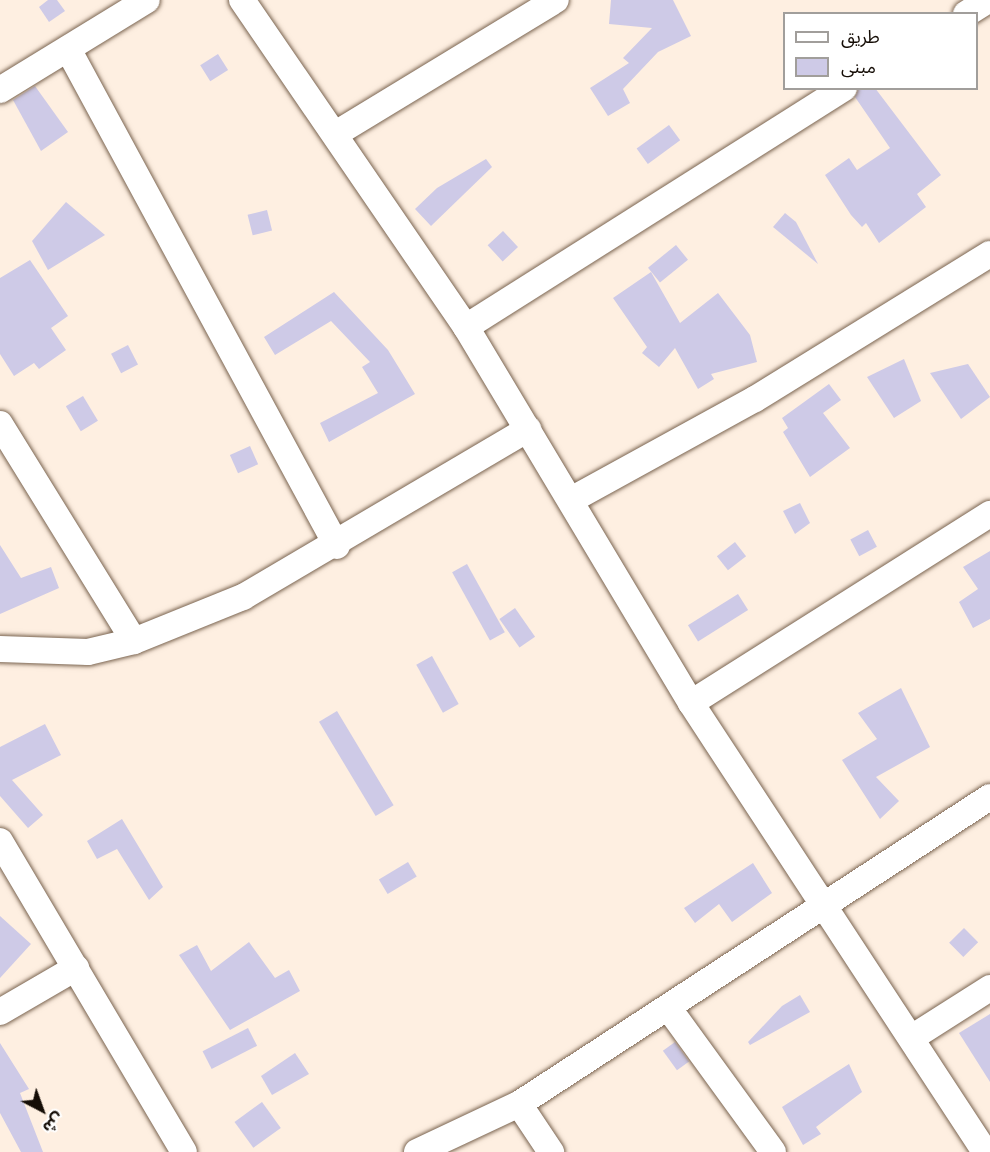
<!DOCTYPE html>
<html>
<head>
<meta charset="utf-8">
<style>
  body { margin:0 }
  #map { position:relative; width:990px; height:1152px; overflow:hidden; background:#feefe1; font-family:"Source Serif 4","Noto Sans Arabic",serif }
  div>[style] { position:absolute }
  .building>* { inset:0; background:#cecae7; transform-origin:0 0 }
  .roads { filter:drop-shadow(0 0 2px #7a6450) drop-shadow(0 0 2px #7a6450) }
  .street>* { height:26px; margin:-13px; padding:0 13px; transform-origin:13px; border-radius:13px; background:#fff }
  span { translate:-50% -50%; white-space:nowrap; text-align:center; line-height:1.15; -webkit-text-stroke:6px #fff; paint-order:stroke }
  .legend { position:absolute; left:783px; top:12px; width:195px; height:78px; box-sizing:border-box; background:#fff; border:2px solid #a19e9b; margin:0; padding:8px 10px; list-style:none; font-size:18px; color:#150d06 }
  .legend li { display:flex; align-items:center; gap:12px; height:30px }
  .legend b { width:30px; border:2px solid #a19e9b }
  .north { position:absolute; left:12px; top:1080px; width:60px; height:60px; -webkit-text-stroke:4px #fff; paint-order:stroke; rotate:139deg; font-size:16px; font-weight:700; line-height:24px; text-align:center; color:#150d06 }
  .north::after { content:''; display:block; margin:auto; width:21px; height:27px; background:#150d06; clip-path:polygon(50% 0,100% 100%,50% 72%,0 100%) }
</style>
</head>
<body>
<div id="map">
  <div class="building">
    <i style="clip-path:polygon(48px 0,57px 0,65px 11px,49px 22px,39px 7px)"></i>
    <i style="clip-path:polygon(611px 0,673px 0,691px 36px,658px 52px,623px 89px,630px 103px,608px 116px,590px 88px,629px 63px,623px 58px,652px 28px,609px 24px)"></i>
    <i style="left:218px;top:54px;width:19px;height:21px;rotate:58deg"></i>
    <i style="clip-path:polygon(35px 86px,68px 132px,41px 151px,13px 100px)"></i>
    <i style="clip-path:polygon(859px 88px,875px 88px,941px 175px,917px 194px,926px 207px,879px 243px,866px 223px,862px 227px,851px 215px,825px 175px,849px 158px,857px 170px,890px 148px,855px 97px)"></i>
    <i style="left:669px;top:125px;width:19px;height:40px;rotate:54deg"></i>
    <i style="clip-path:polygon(486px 159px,492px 167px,431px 226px,415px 209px,437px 188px)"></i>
    <i style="clip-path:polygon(66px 202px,105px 235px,48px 270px,32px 241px)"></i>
    <i style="left:267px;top:210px;width:21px;height:20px;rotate:76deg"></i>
    <i style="clip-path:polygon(785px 213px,796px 222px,818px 264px,773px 227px)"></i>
    <i style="left:503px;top:231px;width:22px;height:21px;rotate:47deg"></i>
    <i style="left:676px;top:245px;width:19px;height:36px;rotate:51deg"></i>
    <i style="clip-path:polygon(30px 260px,68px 316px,51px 328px,66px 350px,39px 369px,34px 363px,14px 376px,0 354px,0 278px)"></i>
    <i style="clip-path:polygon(651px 272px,680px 323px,718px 293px,750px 335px,757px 362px,711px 374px,714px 379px,698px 389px,675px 348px,659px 367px,642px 353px,647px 347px,613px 298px)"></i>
    <i style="clip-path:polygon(334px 292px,388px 350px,415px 394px,329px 442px,320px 423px,378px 393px,362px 367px,370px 362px,331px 321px,275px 355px,264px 337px)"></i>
    <i style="left:128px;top:345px;width:22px;height:19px;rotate:63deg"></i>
    <i style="clip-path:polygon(904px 359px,921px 401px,894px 418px,867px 377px)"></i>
    <i style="clip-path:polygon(968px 364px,990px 397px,961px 419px,930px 373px)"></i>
    <i style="clip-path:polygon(829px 384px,841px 400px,823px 413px,850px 448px,810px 477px,783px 432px,788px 428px,782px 418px)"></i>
    <i style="left:83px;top:396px;width:29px;height:20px;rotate:59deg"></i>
    <i style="left:250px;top:446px;width:20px;height:22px;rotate:66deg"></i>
    <i style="clip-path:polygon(800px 503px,810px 523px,795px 534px,783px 511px)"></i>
    <i style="left:868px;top:530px;width:19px;height:20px;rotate:62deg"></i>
    <i style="left:735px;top:542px;width:18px;height:23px;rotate:52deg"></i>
    <i style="clip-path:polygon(0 545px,21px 578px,51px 567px,59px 588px,0 614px)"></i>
    <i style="clip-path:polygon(990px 551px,990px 619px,973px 628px,959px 602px,978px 589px,963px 567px)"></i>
    <i style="left:467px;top:564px;width:78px;height:17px;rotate:61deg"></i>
    <i style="left:738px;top:594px;width:19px;height:59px;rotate:58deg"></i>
    <i style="left:515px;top:608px;width:35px;height:19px;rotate:55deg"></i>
    <i style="left:432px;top:656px;width:55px;height:18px;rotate:61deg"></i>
    <i style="clip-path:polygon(901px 688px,930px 747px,876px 777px,899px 801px,880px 819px,842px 760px,877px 739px,858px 713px)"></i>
    <i style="left:337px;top:711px;width:110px;height:21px;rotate:59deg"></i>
    <i style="clip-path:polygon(45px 724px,61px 755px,12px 780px,43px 815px,28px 828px,0 796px,0 747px)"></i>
    <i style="clip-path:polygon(122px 819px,163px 887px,149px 900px,117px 849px,97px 859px,87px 841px)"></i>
    <i style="left:408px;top:862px;width:17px;height:34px;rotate:59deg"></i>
    <i style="clip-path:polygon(753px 863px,772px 893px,732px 922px,719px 904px,695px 923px,684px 908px)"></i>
    <i style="clip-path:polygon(0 916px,31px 944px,0 978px)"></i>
    <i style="left:964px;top:928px;width:20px;height:21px;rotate:45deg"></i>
    <i style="clip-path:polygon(249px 942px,275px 978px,289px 970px,300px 991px,230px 1030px,179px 955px,197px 945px,211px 971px)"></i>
    <i style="clip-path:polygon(800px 995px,810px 1012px,750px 1045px,748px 1042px,782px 1006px)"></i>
    <i style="clip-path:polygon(990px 1014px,990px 1082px,959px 1033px)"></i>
    <i style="left:248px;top:1028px;width:20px;height:51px;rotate:63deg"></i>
    <i style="left:675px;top:1042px;width:24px;height:15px;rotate:54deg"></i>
    <i style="clip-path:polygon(0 1043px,29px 1089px,20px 1093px,43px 1152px,21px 1152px,0 1113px)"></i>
    <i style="clip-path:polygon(295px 1053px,309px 1074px,272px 1095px,261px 1076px)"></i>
    <i style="clip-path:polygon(849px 1064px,862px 1092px,816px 1127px,821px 1134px,803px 1145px,782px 1107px)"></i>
    <i style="left:262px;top:1102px;width:32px;height:34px;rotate:54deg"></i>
  </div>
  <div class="roads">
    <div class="street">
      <i style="left:242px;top:0;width:396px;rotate:55.6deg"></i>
      <i style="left:466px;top:327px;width:438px;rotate:59.1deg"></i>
      <i style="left:691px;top:703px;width:537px;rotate:56.78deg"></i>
      <i style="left:966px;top:14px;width:26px;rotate:-32deg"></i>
      <i style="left:68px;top:49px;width:565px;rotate:61.58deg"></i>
      <i style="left:0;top:90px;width:172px;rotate:-31.5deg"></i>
      <i style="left:337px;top:133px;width:256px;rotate:-31.3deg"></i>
      <i style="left:466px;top:327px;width:447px;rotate:-32.3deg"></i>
      <i style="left:0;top:424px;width:255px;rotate:58.3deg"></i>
      <i style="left:571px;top:500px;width:210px;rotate:-28.8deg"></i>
      <i style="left:755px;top:399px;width:276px;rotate:-31.7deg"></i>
      <i style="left:0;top:649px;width:88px;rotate:2deg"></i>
      <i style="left:88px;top:652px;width:47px;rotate:-13.4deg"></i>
      <i style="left:134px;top:641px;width:118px;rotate:-22deg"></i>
      <i style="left:243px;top:597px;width:331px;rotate:-30.5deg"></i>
      <i style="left:691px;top:703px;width:354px;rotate:-32.3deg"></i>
      <i style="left:0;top:841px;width:361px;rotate:59.4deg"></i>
      <i style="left:670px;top:1010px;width:175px;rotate:54deg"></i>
      <i style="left:0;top:1012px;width:88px;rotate:-30.1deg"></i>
      <i style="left:913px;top:1037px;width:91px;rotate:-32.5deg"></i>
      <i style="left:519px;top:1104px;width:58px;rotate:56.3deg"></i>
      <i style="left:417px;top:1152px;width:113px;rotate:-25.2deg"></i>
      <i style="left:519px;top:1104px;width:562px;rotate:-33.1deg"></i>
    </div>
  </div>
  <ul class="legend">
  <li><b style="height:8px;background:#fff"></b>طريق</li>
  <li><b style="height:16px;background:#cecae7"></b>مبنى</li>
  </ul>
  <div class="north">ش</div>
</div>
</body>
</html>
